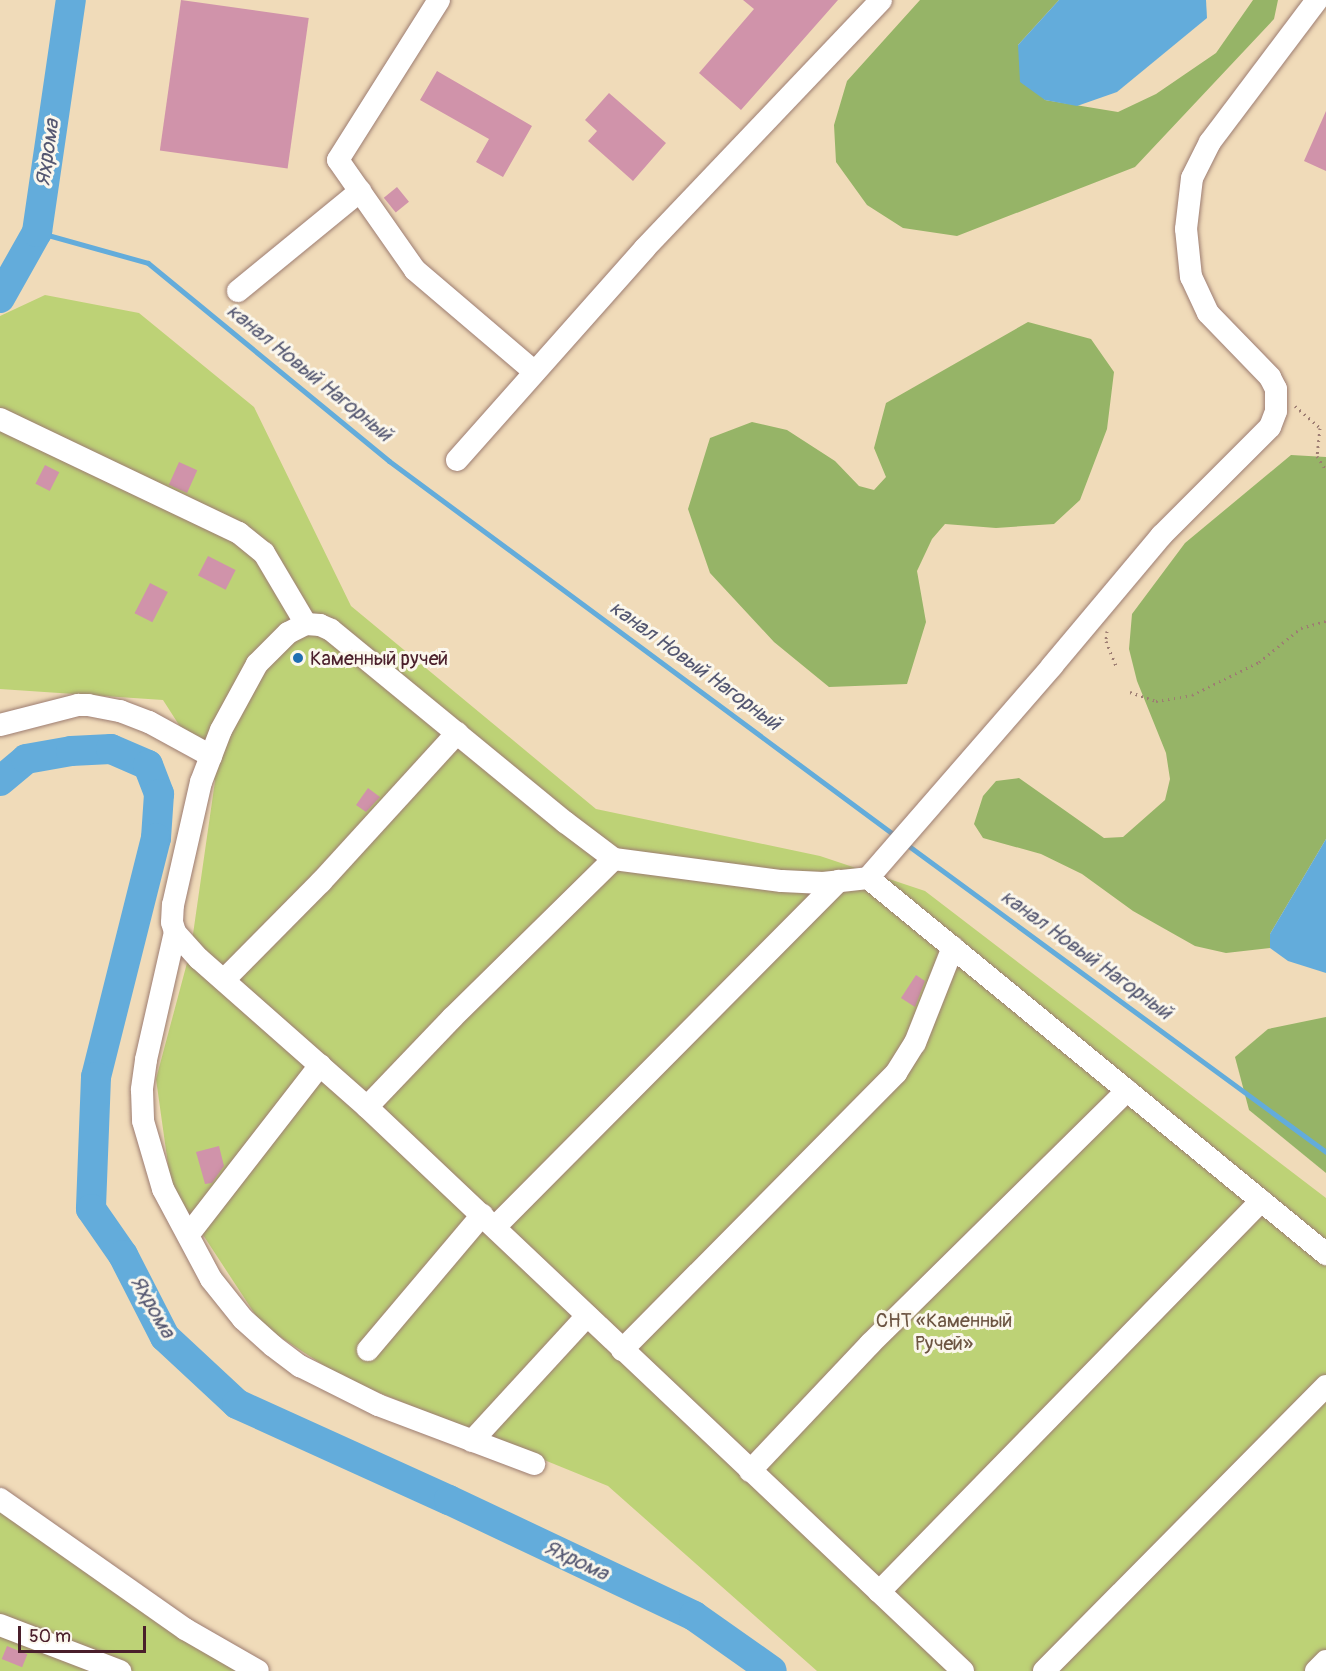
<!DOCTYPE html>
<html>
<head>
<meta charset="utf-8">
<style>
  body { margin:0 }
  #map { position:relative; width:1326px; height:1671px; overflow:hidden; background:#f0dbb9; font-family:Pangolin,sans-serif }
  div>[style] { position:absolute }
  .green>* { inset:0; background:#bdd276 }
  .forest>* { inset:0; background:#96b467 }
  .water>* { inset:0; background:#63acdb }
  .stream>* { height:5px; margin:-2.5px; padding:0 2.5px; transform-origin:2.5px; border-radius:2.5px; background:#63acdb }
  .river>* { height:30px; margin:-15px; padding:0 15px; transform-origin:15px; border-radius:15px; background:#63acdb }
  .building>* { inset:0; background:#d093aa; transform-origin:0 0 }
  .path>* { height:3px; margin-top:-1.5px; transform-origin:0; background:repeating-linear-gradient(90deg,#9d7d72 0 1.5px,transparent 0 6px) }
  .roads { filter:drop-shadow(0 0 2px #9d7d72) drop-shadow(0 0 2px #9d7d72) }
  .minor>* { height:22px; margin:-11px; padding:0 11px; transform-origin:11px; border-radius:11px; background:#fff }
  .dots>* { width:16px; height:16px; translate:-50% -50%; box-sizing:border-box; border:3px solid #fbf7ec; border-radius:50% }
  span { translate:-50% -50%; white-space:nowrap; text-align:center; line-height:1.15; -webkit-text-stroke:6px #fbf7ec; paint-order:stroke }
  .poi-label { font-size:20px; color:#4a1f2b }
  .left { translate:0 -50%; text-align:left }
  .park-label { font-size:20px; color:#6c5542 }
  .water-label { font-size:21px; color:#545771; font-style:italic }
  .scale { position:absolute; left:18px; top:1626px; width:128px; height:27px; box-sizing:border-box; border:3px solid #4a1f2b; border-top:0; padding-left:8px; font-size:18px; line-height:21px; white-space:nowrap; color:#4a1f2b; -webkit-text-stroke:4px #fbf7ec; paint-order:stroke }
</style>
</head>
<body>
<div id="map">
  <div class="green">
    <i style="clip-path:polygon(45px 295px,139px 313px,254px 407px,351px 606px,596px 809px,820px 856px,925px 891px,1326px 1198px,1326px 1671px,817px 1671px,608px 1486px,343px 1378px,262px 1325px,171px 1186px,156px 1079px,191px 948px,215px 781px,163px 700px,0 689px,0 316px)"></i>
    <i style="clip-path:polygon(0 1497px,244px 1671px,0 1671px)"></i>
  </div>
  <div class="forest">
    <i style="clip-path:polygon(920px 0,1059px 0,1018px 45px,1045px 100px,1118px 112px,1156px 94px,1216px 53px,1253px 0,1278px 0,1274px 19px,1135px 167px,957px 236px,903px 228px,867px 205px,836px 162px,834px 125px,847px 81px)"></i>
    <i style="clip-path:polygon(1028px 322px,1091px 339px,1114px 372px,1107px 429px,1080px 500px,1054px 524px,996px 528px,945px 524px,932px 539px,917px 571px,926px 622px,907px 684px,829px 687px,774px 642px,710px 573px,688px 509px,710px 438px,752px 422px,787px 430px,835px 461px,859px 486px,874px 490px,886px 477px,874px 448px,886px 403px)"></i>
    <i style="clip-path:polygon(1291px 455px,1326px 457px,1326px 839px,1270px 934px,1270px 948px,1226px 953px,1195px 946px,1133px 911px,1082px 874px,1041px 854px,983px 838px,974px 824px,983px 796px,996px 781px,1019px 778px,1104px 838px,1123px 837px,1165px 800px,1170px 779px,1166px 753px,1137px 681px,1129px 649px,1132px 614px,1185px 543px)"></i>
    <i style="clip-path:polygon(1326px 1017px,1326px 1173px,1249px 1110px,1235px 1057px,1268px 1029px)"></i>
  </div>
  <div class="water">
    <i style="clip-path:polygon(1059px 0,1206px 0,1207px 18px,1117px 92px,1077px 106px,1045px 100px,1020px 82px,1018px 45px)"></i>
    <i style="clip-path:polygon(1326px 839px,1326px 973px,1288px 961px,1270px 948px,1270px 934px)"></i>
  </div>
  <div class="stream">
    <i style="left:37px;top:232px;width:115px;rotate:15.6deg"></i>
    <i style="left:148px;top:263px;width:312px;rotate:39.4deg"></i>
    <i style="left:389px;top:461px;width:632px;rotate:36.51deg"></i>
    <i style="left:906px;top:844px;width:521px;rotate:36.25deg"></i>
  </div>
  <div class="river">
    <i style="left:0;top:298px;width:76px;rotate:-60.7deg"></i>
    <i style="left:37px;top:232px;width:234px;rotate:-81.7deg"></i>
    <i style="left:0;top:781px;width:34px;rotate:-40deg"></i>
    <i style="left:26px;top:759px;width:46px;rotate:-10.1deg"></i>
    <i style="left:71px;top:751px;width:40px;rotate:-2.9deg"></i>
    <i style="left:111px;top:749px;width:40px;rotate:23.4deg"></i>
    <i style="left:148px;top:765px;width:31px;rotate:69deg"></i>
    <i style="left:159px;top:794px;width:44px;rotate:93.9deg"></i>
    <i style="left:156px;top:838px;width:246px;rotate:104.1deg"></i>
    <i style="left:96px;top:1077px;width:132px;rotate:92.2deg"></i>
    <i style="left:91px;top:1209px;width:56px;rotate:55.2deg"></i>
    <i style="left:123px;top:1255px;width:92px;rotate:62.9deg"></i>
    <i style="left:165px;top:1337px;width:98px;rotate:42.9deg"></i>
    <i style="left:237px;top:1404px;width:233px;rotate:24.4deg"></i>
    <i style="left:449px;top:1500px;width:271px;rotate:25.3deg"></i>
    <i style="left:694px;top:1616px;width:95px;rotate:35.2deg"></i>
  </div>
  <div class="building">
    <i style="left:181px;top:0;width:129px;height:152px;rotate:8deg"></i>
    <i style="clip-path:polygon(743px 0,838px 0,741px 110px,699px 73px,754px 9px)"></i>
    <i style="clip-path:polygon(437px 71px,532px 126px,503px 177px,476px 162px,489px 139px,420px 100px)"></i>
    <i style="clip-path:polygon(609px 93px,666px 143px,633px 181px,588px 141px,597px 131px,585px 120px)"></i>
    <i style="clip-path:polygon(1326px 111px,1326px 171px,1304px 161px)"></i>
    <i style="left:397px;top:187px;width:19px;height:17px;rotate:51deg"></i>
    <i style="left:179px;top:462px;width:20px;height:25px;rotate:24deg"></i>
    <i style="left:45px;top:465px;width:16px;height:21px;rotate:27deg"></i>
    <i style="left:208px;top:556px;width:31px;height:22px;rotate:27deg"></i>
    <i style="left:150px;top:583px;width:20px;height:34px;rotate:27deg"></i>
    <i style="clip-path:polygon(368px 788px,380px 797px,366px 812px,356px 805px)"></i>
    <i style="clip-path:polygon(916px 975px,925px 981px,915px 1007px,901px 998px)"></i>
    <i style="clip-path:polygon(219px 1146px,224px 1166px,212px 1183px,205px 1184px,196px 1152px)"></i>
    <i style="left:7px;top:1646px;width:22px;height:14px;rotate:22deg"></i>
  </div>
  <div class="path">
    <i style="left:1295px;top:406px;width:33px;rotate:41deg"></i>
    <i style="left:1320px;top:428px;width:28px;rotate:96deg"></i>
    <i style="left:1317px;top:456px;width:17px;rotate:57deg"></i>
    <i style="left:1107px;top:631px;width:10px;rotate:96deg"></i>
    <i style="left:1106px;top:641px;width:29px;rotate:68deg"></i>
    <i style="left:1130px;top:692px;width:28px;rotate:19deg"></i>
    <i style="left:1156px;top:701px;width:36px;rotate:-9deg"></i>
    <i style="left:1192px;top:695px;width:75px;rotate:-26.2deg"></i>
    <i style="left:1259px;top:662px;width:54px;rotate:-39deg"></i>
    <i style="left:1301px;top:628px;width:26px;rotate:-16deg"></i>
  </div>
  <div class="roads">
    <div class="minor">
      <i style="left:439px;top:0;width:189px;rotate:122.3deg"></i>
      <i style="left:338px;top:160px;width:134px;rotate:55deg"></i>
      <i style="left:415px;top:270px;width:157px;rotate:40.4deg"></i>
      <i style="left:238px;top:291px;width:158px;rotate:-39.3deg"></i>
      <i style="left:0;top:419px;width:265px;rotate:25.5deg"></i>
      <i style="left:239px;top:533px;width:32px;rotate:39deg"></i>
      <i style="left:264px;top:553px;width:82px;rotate:59.4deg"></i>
      <i style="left:457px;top:460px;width:283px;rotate:-48.4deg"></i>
      <i style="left:645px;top:248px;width:342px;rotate:-46.4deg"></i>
      <i style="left:0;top:725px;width:81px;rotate:-14.4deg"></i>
      <i style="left:78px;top:705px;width:10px"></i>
      <i style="left:88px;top:705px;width:33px;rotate:11deg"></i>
      <i style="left:120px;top:711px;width:31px;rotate:21deg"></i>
      <i style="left:149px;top:722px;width:71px;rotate:28.7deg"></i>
      <i style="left:868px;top:878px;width:593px;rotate:39.38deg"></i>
      <i style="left:175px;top:932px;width:131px;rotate:102.8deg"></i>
      <i style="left:146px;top:1060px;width:30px;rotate:98deg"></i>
      <i style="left:142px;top:1090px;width:31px;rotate:88deg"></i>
      <i style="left:143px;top:1121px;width:71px;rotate:73.6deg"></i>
      <i style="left:163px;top:1189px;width:102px;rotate:61.9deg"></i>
      <i style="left:211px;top:1279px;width:51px;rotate:51.3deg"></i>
      <i style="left:243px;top:1319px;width:40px;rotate:42deg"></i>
      <i style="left:273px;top:1346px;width:34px;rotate:37deg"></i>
      <i style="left:300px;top:1366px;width:87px;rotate:26.6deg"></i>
      <i style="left:378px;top:1405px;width:167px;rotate:20.7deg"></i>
      <i style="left:224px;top:980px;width:138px;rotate:-45.3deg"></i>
      <i style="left:321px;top:882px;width:202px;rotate:-47.6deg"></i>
      <i style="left:367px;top:1107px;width:123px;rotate:-46.3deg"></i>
      <i style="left:452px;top:1018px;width:227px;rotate:-44.5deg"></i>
      <i style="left:495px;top:1227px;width:488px;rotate:-45.2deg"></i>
      <i style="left:189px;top:1234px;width:214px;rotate:-52.2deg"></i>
      <i style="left:368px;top:1350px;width:177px;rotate:-49.8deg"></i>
      <i style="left:622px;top:1350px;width:390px;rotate:-45.3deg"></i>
      <i style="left:896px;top:1073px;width:36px;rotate:-58deg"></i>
      <i style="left:915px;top:1043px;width:103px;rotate:-68.4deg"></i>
      <i style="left:472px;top:1441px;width:170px;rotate:-47.4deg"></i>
      <i style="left:750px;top:1471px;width:175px;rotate:-46.6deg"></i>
      <i style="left:870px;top:1344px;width:361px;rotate:-44.6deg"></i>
      <i style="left:0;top:1499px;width:226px;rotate:35.1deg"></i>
      <i style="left:185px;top:1629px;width:84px;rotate:29.9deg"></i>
      <i style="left:879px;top:1592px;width:547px;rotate:-45.67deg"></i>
      <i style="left:0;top:1625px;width:129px;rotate:21deg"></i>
      <i style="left:963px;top:1671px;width:821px;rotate:-136.58deg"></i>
      <i style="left:367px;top:1107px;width:224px;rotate:-138.6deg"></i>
      <i style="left:199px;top:959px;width:36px;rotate:-132deg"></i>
      <i style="left:175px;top:932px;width:10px;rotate:-107deg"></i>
      <i style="left:172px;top:922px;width:17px;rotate:-87deg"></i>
      <i style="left:173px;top:905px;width:126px;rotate:-77.2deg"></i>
      <i style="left:201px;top:782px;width:56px;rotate:-69deg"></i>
      <i style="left:221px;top:730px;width:75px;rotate:-61.4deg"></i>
      <i style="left:257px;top:664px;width:44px;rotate:-45deg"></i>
      <i style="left:288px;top:633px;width:20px;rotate:-27deg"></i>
      <i style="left:306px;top:624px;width:14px;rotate:4deg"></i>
      <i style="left:320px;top:625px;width:12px;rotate:24deg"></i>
      <i style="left:331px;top:630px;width:303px;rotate:39.4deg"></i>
      <i style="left:565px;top:822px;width:61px;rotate:37.1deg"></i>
      <i style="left:614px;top:859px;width:169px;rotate:7.5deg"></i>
      <i style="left:782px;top:881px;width:41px;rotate:2.8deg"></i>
      <i style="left:823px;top:883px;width:45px;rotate:-6.3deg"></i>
      <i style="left:868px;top:878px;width:281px;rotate:-49deg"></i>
      <i style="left:1052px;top:666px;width:170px;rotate:-50deg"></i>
      <i style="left:1161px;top:536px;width:154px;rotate:-45deg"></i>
      <i style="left:1270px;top:427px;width:17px;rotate:-69deg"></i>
      <i style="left:1276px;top:411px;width:22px;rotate:-90deg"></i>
      <i style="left:1276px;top:389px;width:13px;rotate:-117deg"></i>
      <i style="left:1270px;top:377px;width:89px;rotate:-134.1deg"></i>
      <i style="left:1208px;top:313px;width:40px;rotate:-115deg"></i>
      <i style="left:1191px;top:277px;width:48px;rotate:-95.9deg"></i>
      <i style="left:1186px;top:229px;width:51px;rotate:-83.3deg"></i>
      <i style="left:1192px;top:178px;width:40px;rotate:-63.4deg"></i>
      <i style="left:1210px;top:142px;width:178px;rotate:-53deg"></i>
      <i style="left:1044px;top:1671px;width:401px;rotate:-45.3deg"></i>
      <i style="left:1316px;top:1671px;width:14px;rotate:-45deg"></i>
    </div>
  </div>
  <div class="dots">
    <i style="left:298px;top:658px;background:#1f6fb2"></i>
  </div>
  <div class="poi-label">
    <span class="left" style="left:310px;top:658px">Каменный ручей</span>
  </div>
  <div class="park-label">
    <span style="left:944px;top:1332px">СНТ «Каменный<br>Ручей»</span>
  </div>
  <div class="water-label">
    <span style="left:48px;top:153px;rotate:-82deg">Яхрома</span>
    <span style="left:309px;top:373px;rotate:39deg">канал Новый Нагорный</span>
    <span style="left:695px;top:666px;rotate:36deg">канал Новый Нагорный</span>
    <span style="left:1086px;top:955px;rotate:36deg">канал Новый Нагорный</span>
    <span style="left:152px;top:1307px;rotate:60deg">Яхрома</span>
    <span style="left:576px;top:1561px;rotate:25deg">Яхрома</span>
  </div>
  <div class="scale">50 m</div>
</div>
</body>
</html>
